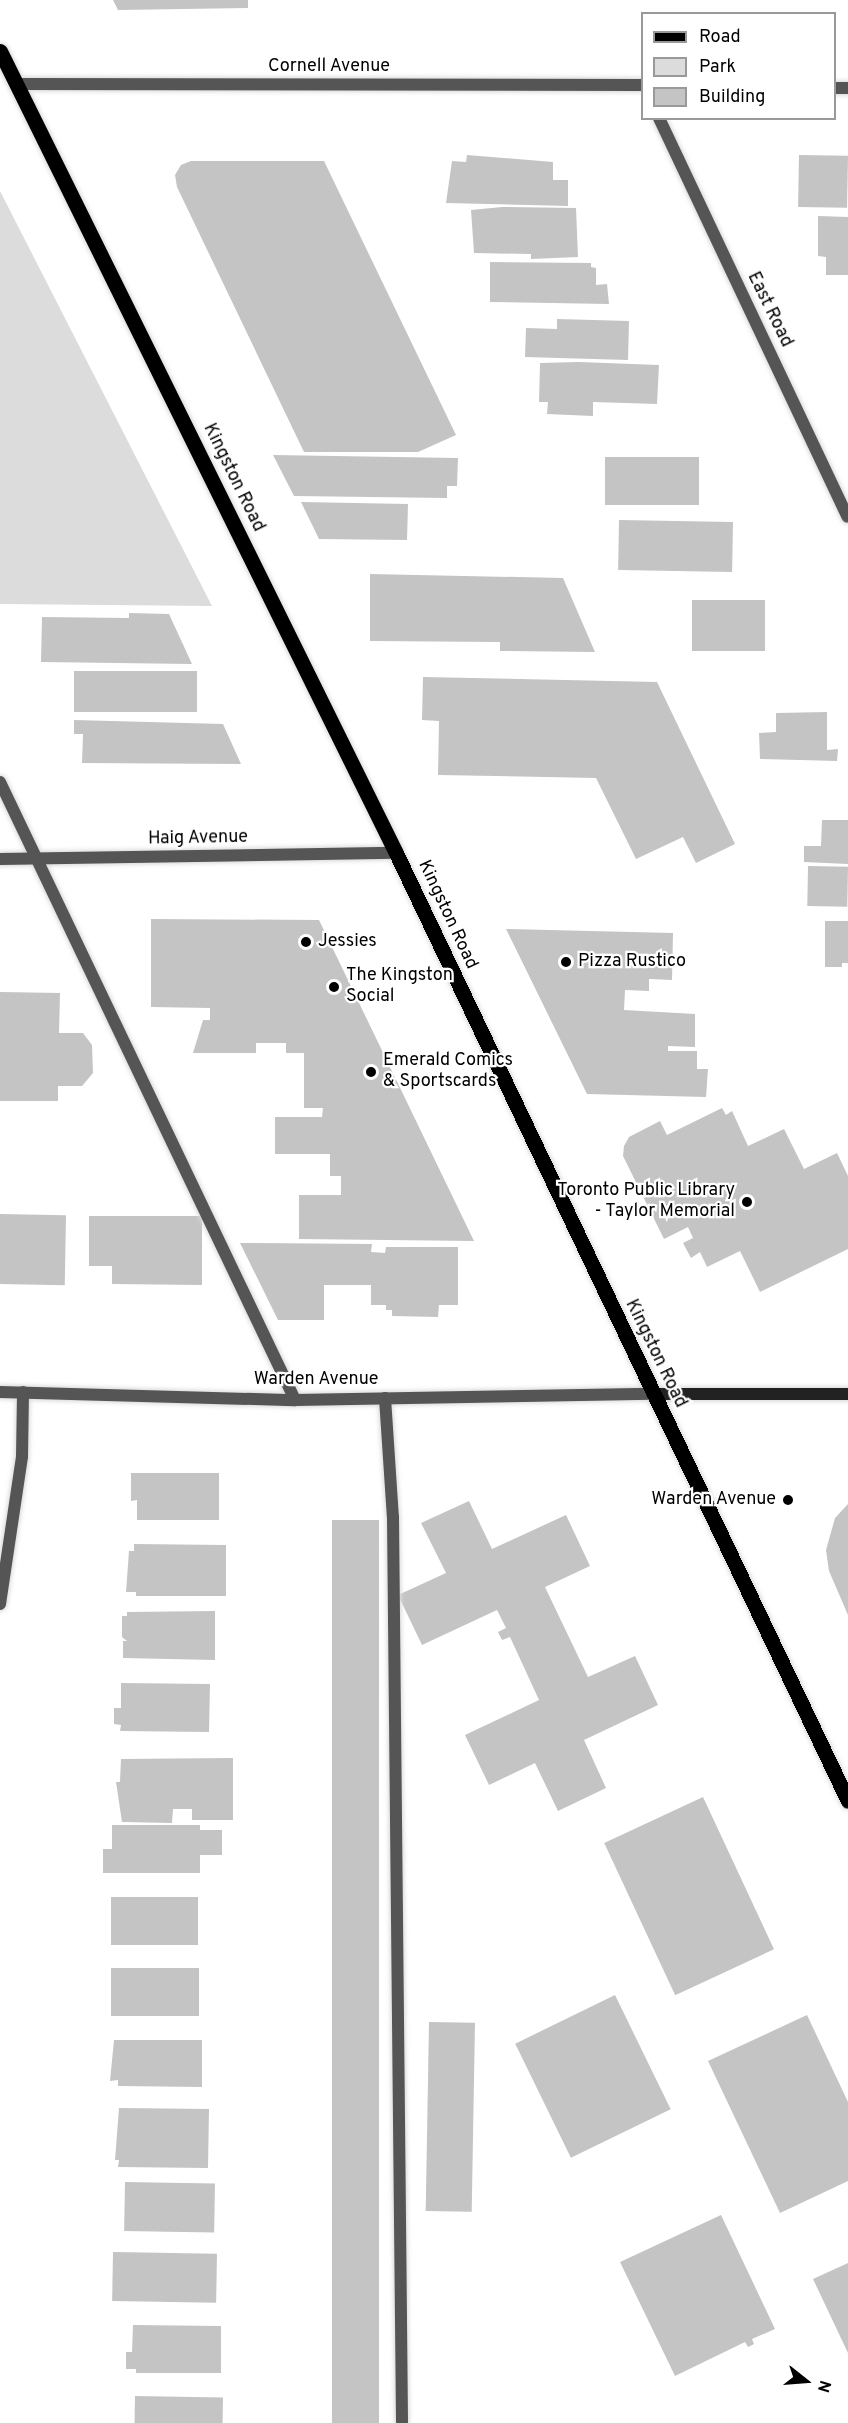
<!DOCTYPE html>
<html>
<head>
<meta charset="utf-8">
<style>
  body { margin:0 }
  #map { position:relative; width:848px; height:2423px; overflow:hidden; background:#fff; font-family:Overpass,sans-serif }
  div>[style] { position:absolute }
  .green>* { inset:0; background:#dcdcdc }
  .building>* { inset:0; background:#c4c4c4; transform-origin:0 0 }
  .roads { filter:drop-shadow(0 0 2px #dbdbdb) drop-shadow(0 0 2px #dbdbdb) }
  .lane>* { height:12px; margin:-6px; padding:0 6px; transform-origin:6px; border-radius:6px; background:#555 }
  .street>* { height:12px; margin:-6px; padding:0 6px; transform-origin:6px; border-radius:6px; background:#555 }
  .secondary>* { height:12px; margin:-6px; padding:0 6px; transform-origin:6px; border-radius:6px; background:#222 }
  .primary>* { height:15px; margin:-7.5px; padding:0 7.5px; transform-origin:7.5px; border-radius:7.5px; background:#000 }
  .dots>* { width:16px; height:16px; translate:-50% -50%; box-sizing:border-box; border:3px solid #fff; border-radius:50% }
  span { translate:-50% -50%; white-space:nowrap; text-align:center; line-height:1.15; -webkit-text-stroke:4.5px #fff; paint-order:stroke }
  .street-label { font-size:18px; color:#000 }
  .poi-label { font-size:18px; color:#000 }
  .left { translate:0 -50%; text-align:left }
  .right { translate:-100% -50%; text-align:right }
  .legend { position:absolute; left:641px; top:12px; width:195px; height:108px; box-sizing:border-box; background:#fff; border:2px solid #999; margin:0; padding:8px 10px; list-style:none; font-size:18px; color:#000 }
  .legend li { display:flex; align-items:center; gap:12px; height:30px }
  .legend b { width:30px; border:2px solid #999 }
  .north { position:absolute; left:776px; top:2351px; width:60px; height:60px; -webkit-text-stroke:4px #fff; paint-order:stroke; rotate:107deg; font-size:16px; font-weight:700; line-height:24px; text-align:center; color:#000 }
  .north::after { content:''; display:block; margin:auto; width:21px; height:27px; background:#000; clip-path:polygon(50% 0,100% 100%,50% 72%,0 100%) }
</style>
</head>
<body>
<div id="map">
  <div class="green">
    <i style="clip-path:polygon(0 191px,212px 606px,0 604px)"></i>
  </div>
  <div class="building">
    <i style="clip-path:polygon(113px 0,248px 0,248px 8px,118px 10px)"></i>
    <i style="clip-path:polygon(467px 155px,553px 162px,553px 180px,568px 180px,568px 206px,446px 203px,452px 161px,466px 162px)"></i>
    <i style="left:799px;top:155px;width:49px;height:52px;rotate:1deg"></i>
    <i style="clip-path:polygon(191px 161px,324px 161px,456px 435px,418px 452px,304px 452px,177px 187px,175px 175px,181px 165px)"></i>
    <i style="clip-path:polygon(502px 207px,576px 208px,578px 257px,531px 259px,531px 254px,474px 253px,471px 210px)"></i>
    <i style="clip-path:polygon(818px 216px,848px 217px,848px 275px,826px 275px,826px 257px,818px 256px)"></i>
    <i style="clip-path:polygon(490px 262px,591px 263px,591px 267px,596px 268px,596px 285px,607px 284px,609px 304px,490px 302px)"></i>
    <i style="clip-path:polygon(557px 319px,629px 321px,628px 360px,525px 357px,526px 328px,557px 329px)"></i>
    <i style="clip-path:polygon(579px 362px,659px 365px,657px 404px,593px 402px,593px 416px,547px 414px,548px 402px,539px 402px,540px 363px)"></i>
    <i style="clip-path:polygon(273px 455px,458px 458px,457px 486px,447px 486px,447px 498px,294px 496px)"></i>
    <i style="left:605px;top:457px;width:94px;height:48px"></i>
    <i style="clip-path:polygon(301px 502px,408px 504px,407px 540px,319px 539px)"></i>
    <i style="left:619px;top:520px;width:114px;height:50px;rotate:1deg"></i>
    <i style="clip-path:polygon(370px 574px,563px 578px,595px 652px,500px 651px,500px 642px,370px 641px)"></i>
    <i style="left:692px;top:600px;width:73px;height:51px"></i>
    <i style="clip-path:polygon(129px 613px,169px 614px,192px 664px,41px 662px,42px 617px,129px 618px)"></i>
    <i style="left:74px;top:671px;width:123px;height:41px"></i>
    <i style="clip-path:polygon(423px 677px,657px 682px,735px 844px,696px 863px,683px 837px,636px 859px,596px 778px,438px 775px,439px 721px,422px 720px)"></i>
    <i style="clip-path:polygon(827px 712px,827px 750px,838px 749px,837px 761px,760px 759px,759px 733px,776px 732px,776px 713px)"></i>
    <i style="clip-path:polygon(74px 720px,223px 724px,241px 764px,82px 763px,83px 734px,74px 734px)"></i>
    <i style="clip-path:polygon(822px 820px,848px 820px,848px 864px,804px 862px,804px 846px,821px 846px)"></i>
    <i style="left:808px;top:866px;width:40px;height:40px;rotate:1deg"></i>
    <i style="clip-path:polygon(151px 919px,319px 920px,474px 1241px,299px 1239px,299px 1195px,341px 1195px,341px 1176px,330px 1176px,330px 1154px,275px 1154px,275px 1117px,322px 1117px,323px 1108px,304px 1108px,304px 1053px,286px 1053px,286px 1043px,256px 1043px,256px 1053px,193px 1053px,203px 1020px,210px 1020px,210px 1008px,151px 1007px)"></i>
    <i style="clip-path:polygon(825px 921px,848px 921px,848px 963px,842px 963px,842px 967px,825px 967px)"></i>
    <i style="clip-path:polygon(506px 929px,673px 933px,672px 980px,649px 979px,649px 991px,625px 990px,624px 1010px,695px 1014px,695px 1047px,668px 1046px,668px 1051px,697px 1051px,697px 1069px,708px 1069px,706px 1097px,587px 1094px)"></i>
    <i style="clip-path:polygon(0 992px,60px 993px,59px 1033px,83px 1033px,92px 1045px,93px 1073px,82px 1086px,58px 1086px,58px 1101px,0 1101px)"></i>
    <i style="clip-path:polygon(722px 1108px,726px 1115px,732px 1111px,748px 1146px,784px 1129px,804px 1169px,837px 1153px,848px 1176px,848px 1249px,760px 1292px,740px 1251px,707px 1267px,700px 1252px,691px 1258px,683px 1243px,693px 1238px,688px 1227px,664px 1239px,623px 1156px,624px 1146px,629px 1137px,660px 1121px,667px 1135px)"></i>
    <i style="left:0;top:1214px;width:66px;height:70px;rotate:1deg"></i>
    <i style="clip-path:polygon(89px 1216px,202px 1216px,202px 1285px,112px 1284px,112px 1266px,89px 1266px)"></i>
    <i style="clip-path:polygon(240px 1243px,372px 1244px,371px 1252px,385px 1253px,386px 1247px,458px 1247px,458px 1305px,439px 1305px,438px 1317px,392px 1316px,392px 1310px,386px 1310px,386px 1305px,371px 1305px,371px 1285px,324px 1285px,324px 1320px,278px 1320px)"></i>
    <i style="clip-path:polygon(131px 1473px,219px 1473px,219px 1520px,137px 1520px,137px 1500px,131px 1501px)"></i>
    <i style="clip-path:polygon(469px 1501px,492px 1549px,566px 1515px,590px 1566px,545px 1587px,588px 1677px,635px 1656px,658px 1705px,584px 1740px,606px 1788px,558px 1811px,535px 1763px,489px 1785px,465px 1735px,539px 1700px,510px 1637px,502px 1640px,498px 1632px,506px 1628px,497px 1610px,422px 1645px,398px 1595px,446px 1573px,421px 1523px)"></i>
    <i style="clip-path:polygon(848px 1504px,848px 1615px,829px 1571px,826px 1550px,835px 1518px)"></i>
    <i style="left:332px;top:1520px;width:47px;height:903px"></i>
    <i style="clip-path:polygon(134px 1544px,226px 1545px,226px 1596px,136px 1596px,136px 1592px,126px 1592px,129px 1551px,134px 1551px)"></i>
    <i style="clip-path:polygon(215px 1611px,215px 1660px,123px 1658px,123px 1641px,127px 1641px,122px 1637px,122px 1616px,127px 1616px,127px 1612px)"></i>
    <i style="clip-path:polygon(121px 1683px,210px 1684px,209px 1732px,120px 1731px,121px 1725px,114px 1724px,114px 1708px,121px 1708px)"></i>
    <i style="clip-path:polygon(233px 1758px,233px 1820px,192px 1820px,192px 1809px,173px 1809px,172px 1823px,122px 1822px,116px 1782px,120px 1782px,121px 1759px)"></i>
    <i style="left:703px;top:1797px;width:168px;height:109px;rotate:65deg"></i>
    <i style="clip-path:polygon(112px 1825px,200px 1825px,200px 1830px,222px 1830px,222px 1855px,200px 1855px,200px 1873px,103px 1873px,103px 1849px,112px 1849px)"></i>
    <i style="left:111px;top:1897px;width:87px;height:48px"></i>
    <i style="left:111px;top:1968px;width:88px;height:48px"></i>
    <i style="left:615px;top:1995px;width:127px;height:111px;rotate:64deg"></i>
    <i style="clip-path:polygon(807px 2015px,848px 2102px,848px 2181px,780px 2213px,708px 2061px)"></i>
    <i style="left:429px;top:2022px;width:46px;height:189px;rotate:1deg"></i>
    <i style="clip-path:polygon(114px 2040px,202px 2040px,202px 2087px,118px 2086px,118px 2080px,110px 2081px)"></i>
    <i style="clip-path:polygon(119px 2108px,209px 2109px,208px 2168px,118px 2167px,119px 2160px,115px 2160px)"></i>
    <i style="left:125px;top:2182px;width:90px;height:49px;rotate:1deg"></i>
    <i style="clip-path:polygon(721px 2215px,775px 2329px,752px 2339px,754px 2344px,748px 2347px,745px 2342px,675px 2376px,620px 2262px)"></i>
    <i style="left:113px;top:2252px;width:104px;height:49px;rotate:1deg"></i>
    <i style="clip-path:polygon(848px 2263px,848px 2353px,813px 2279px)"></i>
    <i style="clip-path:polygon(133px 2325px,221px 2326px,221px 2373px,136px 2373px,136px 2369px,126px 2369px,126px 2352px,132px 2352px)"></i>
    <i style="left:135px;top:2396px;width:88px;height:27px;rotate:1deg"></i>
  </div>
  <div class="roads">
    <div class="lane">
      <i style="left:0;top:782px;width:685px;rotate:64.48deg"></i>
      <i style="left:385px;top:1398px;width:119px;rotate:86.2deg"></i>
      <i style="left:393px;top:1517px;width:905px;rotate:89.43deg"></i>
    </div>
    <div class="street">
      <i style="left:16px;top:84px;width:626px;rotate:0.09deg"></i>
      <i style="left:834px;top:88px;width:14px"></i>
      <i style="left:659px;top:118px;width:441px;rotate:64.7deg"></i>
      <i style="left:0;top:859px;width:396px;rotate:-0.9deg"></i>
      <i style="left:0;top:1392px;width:295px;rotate:1.6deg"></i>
      <i style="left:295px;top:1400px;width:357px;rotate:-1deg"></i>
      <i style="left:0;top:1604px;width:149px;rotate:-81.5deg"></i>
      <i style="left:22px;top:1457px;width:65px;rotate:-89.1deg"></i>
    </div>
    <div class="secondary">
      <i style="left:652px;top:1394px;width:196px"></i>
    </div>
    <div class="primary">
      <i style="left:0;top:51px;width:894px;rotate:63.72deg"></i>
      <i style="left:396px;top:853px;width:1050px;rotate:64.51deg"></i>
    </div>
  </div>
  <div class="dots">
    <i style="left:306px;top:942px;background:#000"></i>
    <i style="left:566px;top:962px;background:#000"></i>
    <i style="left:334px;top:987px;background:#000"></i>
    <i style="left:371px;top:1072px;background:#000"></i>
    <i style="left:747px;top:1202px;background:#000"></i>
    <i style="left:788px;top:1500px;background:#000"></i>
  </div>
  <div class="street-label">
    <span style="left:329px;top:67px">Cornell Avenue</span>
    <span style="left:769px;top:310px;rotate:64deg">East Road</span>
    <span style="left:233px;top:478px;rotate:64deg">Kingston Road</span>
    <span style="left:198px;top:839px;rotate:-1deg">Haig Avenue</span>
    <span style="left:447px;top:915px;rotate:65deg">Kingston Road</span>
    <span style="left:655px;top:1354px;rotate:64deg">Kingston Road</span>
    <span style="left:316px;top:1380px">Warden Avenue</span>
  </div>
  <div class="poi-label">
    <span class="left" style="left:318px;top:942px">Jessies</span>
    <span class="left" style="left:578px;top:962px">Pizza Rustico</span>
    <span class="left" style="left:346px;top:987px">The Kingston<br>Social</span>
    <span class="left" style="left:383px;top:1072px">Emerald Comics<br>&amp; Sportscards</span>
    <span class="right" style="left:735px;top:1202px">Toronto Public Library<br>- Taylor Memorial</span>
    <span class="right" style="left:776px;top:1500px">Warden Avenue</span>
  </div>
  <ul class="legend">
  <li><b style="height:8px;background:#000"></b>Road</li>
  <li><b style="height:16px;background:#dcdcdc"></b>Park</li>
  <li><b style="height:16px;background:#c4c4c4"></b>Building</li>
  </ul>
  <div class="north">N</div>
</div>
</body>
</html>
